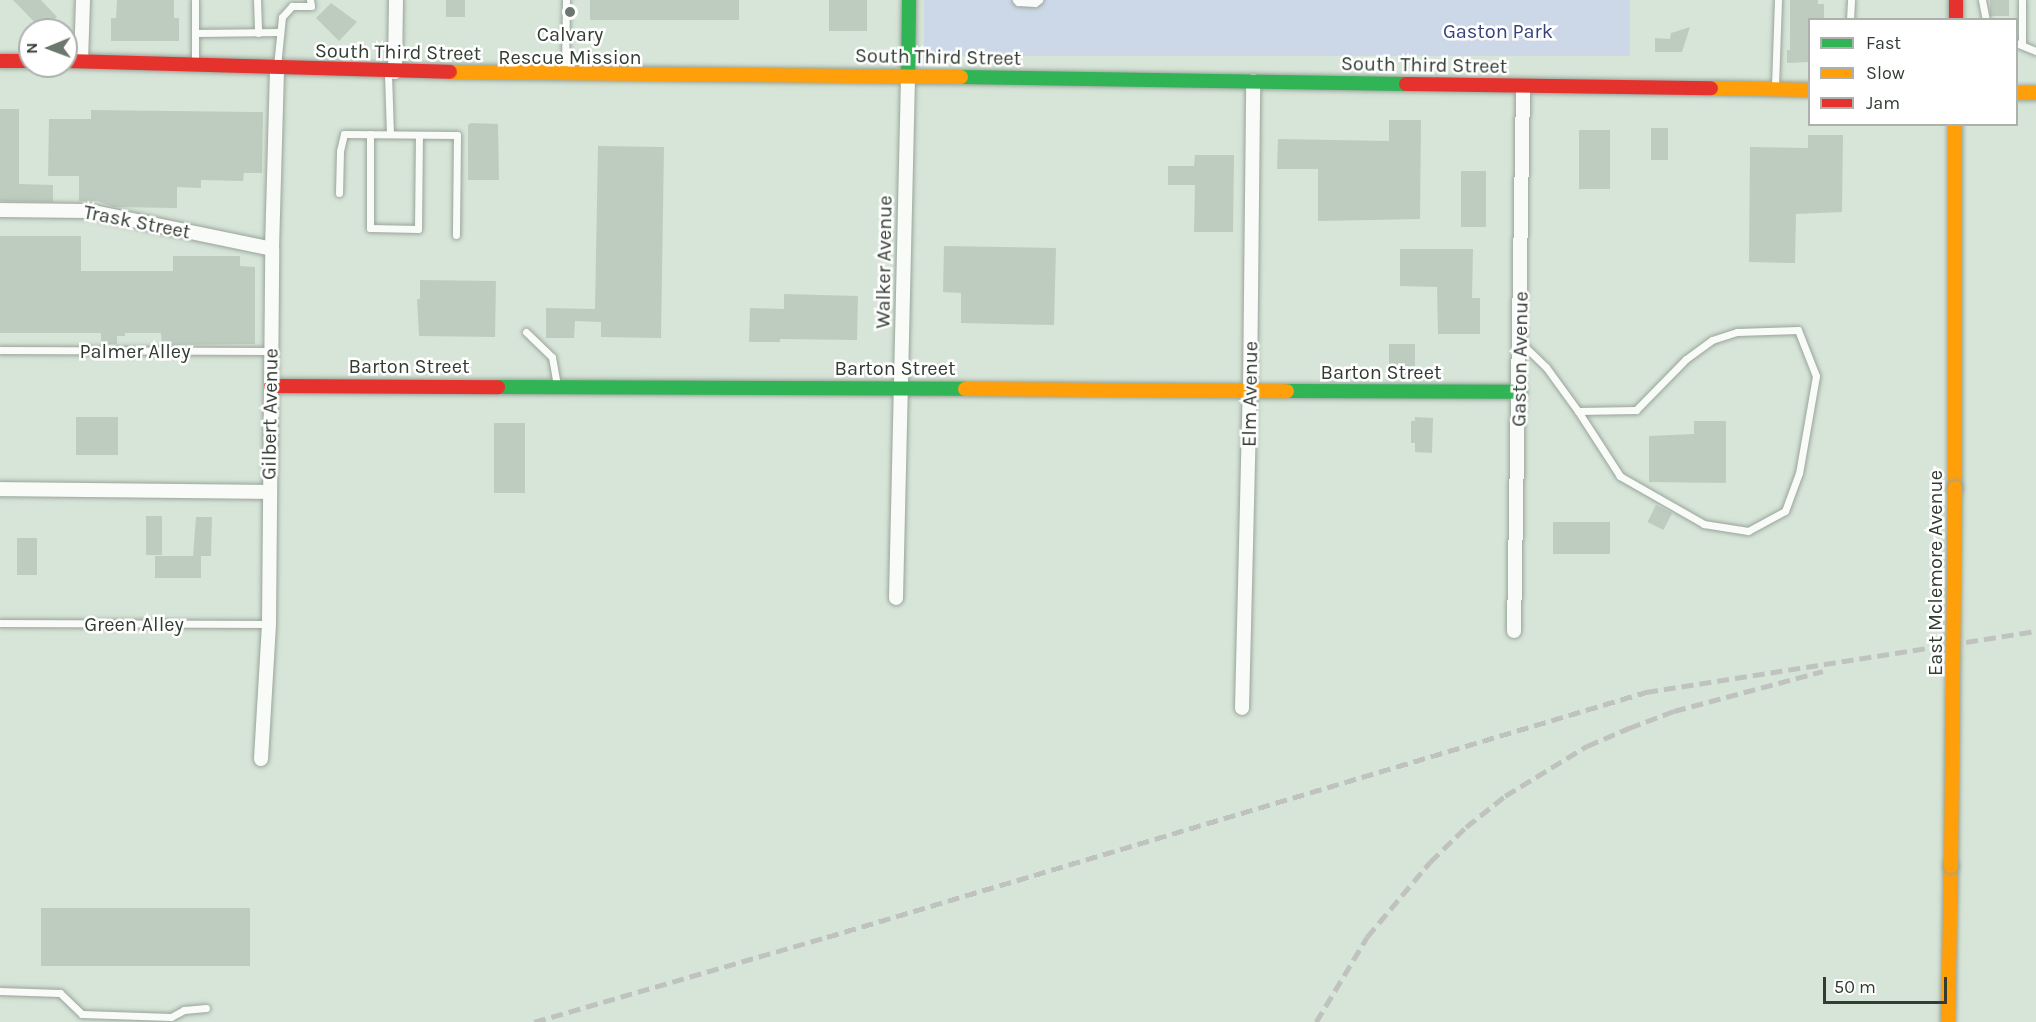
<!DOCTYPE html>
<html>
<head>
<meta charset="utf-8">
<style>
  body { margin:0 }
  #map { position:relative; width:2036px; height:1022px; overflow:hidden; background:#d7e5d8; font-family:Karla,sans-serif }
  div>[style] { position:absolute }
  .green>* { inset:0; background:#ccd8e7; transform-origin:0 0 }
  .building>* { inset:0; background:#beccbf; transform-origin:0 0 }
  .roads { filter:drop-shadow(0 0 2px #99a49a) drop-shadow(0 0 2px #99a49a) }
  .lane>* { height:7px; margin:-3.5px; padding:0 3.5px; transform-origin:3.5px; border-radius:3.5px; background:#f9fbf9 }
  .street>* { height:14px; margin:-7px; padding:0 7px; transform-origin:7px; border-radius:7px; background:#f9fbf9 }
  .fast>* { height:14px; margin:-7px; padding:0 7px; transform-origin:7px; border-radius:7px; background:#30b455 }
  .slow>* { height:14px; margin:-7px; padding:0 7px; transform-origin:7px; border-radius:7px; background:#ff9f0a }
  .jam>* { height:14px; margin:-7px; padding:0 7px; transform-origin:7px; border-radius:7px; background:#e5322d }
  .rail>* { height:4.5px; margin-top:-2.25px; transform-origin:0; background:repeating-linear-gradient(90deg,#bfc2bf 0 12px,transparent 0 18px) }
  .bridges { filter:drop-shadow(0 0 2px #99a49a) drop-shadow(0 0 2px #99a49a) }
  .slow-bridge>* { height:14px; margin:-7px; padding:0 7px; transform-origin:7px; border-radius:7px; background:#ff9f0a }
  .dots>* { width:16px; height:16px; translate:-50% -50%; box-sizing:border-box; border:3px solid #fff; border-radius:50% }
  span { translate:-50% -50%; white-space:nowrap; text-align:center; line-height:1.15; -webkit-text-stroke:5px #fff; paint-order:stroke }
  .park-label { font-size:20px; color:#37417d }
  .poi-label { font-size:20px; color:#323c33 }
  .street-label { font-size:20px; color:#323c33 }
  .legend { position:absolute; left:1808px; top:18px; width:210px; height:108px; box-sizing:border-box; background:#fff; border:2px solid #adb1ad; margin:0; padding:8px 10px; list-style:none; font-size:18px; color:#323c33 }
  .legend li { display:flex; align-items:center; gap:12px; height:30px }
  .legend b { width:30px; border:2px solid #adb1ad }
  .north { position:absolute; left:18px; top:18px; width:60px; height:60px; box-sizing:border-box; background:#fff; border:2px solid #adb1ad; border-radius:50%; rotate:269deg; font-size:16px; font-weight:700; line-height:24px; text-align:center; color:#323c33 }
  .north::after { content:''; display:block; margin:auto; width:21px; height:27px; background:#6c776d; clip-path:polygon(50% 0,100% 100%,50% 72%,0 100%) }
  .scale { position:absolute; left:1823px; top:977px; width:124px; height:27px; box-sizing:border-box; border:3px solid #323c33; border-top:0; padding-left:8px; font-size:18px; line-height:21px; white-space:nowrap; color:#323c33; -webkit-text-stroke:4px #fff; paint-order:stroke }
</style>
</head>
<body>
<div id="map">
  <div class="green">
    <i style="left:924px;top:0;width:706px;height:56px"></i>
  </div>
  <div class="building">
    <i style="clip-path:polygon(13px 0,41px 0,57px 17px,42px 30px)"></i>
    <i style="clip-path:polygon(117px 0,174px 0,174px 18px,179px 18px,179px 41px,111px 41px,111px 18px,116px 18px)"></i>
    <i style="left:446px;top:0;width:19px;height:17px"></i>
    <i style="left:590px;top:0;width:149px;height:20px"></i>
    <i style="left:829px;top:0;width:38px;height:31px"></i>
    <i style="clip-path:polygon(1790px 0,1818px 0,1818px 4px,1824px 4px,1824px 20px,1809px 20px,1809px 62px,1787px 63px,1787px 50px,1790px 50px)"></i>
    <i style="left:1990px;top:0;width:19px;height:16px"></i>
    <i style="clip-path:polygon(331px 3px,357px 22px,339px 41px,316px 18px)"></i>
    <i style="clip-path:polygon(1690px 27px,1682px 52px,1655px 52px,1655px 38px,1670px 39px,1671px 33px)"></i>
    <i style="clip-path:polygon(0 109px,19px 109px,19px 184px,53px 185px,53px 202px,0 201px)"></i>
    <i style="clip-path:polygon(91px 110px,263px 112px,262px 173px,244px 173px,243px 181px,201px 180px,201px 188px,177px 187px,177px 208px,114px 207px,97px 201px,79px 201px,79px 176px,48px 176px,49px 119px,91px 119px)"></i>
    <i style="clip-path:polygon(1389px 120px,1421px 120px,1420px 219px,1318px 221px,1318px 169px,1277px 169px,1278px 139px,1389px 141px)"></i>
    <i style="clip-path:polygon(471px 123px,498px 124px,499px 180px,468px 180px,468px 125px)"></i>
    <i style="left:1651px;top:128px;width:17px;height:32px"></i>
    <i style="left:1579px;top:130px;width:31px;height:59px"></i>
    <i style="clip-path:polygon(1808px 135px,1843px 135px,1842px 212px,1796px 214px,1795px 263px,1749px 262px,1750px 147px,1808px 148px)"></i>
    <i style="clip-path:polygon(598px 146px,664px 147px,661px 338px,601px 337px,601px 322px,575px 321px,574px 338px,546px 338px,546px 308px,595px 309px)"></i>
    <i style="clip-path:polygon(1195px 155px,1234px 155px,1233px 232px,1194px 232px,1195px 185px,1168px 185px,1168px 166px,1194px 166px)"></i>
    <i style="left:1461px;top:171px;width:25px;height:56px"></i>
    <i style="clip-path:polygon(0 236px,81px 236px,81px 271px,173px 271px,173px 256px,240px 256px,240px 266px,255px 267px,255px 344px,162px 345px,161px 333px,125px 333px,125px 336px,117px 336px,117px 344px,101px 344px,101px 333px,0 333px)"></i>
    <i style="clip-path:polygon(944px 246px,1056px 248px,1054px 325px,961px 323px,961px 293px,943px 292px)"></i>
    <i style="clip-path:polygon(1400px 249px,1473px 249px,1472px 298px,1480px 298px,1480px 334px,1438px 334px,1437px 287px,1400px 286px)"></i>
    <i style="clip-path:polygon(420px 280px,496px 281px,495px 337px,419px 336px,417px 299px,420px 299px)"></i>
    <i style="clip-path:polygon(784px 294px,858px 296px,857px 340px,780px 339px,780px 342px,749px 342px,750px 308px,784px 309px)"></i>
    <i style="left:1389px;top:344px;width:26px;height:31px"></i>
    <i style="left:76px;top:417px;width:42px;height:38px"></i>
    <i style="clip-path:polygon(1415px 417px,1433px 418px,1432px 453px,1415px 452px,1415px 443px,1411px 443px,1411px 421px,1415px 421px)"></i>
    <i style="clip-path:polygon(1694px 421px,1726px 421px,1726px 483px,1649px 482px,1649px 436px,1694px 434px)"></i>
    <i style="left:494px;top:423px;width:31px;height:70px"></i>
    <i style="left:1656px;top:505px;width:18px;height:19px;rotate:27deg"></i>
    <i style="left:146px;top:516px;width:16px;height:39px"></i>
    <i style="clip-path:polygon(196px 517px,212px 517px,211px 556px,201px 556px,201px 578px,155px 578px,155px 556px,193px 556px)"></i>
    <i style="left:1553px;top:522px;width:57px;height:32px"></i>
    <i style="left:17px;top:538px;width:20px;height:37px"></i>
    <i style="left:41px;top:908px;width:209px;height:58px"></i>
  </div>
  <div class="roads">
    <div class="lane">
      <i style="left:257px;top:0;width:33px;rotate:88deg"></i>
      <i style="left:1016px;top:0;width:3px;rotate:45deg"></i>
      <i style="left:1018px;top:2px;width:17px;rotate:3deg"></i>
      <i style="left:1035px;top:3px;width:5px;rotate:-37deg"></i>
      <i style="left:1982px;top:0;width:20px;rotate:79deg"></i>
      <i style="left:1850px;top:20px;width:20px;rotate:-87deg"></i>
      <i style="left:195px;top:33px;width:84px;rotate:-0.7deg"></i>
      <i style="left:2016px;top:43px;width:22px;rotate:22deg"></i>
      <i style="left:2022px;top:45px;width:45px;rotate:-90deg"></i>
      <i style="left:195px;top:63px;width:63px;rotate:-90deg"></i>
      <i style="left:277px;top:66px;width:49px;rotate:-84.2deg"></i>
      <i style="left:282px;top:17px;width:15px;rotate:-48deg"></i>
      <i style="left:292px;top:6px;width:19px"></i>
      <i style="left:311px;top:6px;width:6px;rotate:-99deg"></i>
      <i style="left:565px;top:71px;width:71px;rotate:-89.2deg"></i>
      <i style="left:388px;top:74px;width:60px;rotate:88.1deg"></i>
      <i style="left:1775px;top:86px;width:86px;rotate:-88deg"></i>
      <i style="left:370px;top:134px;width:94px;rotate:90deg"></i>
      <i style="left:370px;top:228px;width:48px;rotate:1.2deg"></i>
      <i style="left:418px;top:229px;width:94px;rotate:-89.4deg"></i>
      <i style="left:339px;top:193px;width:42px;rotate:-88.6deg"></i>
      <i style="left:340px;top:151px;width:17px;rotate:-77deg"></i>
      <i style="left:344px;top:134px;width:113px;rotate:0.5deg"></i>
      <i style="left:457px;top:135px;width:100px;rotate:90.6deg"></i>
      <i style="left:526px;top:332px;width:36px;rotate:44deg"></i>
      <i style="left:552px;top:357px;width:29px;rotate:80deg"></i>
      <i style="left:1520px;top:342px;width:36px;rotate:44deg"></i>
      <i style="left:1546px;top:367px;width:54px;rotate:54deg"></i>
      <i style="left:1578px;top:411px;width:58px;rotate:-1deg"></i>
      <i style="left:1636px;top:410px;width:71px;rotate:-45.6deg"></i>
      <i style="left:1686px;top:359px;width:32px;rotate:-36deg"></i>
      <i style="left:1712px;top:340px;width:26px;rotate:-18deg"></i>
      <i style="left:1737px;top:332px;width:61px;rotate:-1.9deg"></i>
      <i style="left:1798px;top:330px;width:49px;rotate:68.6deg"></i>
      <i style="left:1816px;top:376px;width:98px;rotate:99.9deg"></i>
      <i style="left:1799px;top:473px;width:40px;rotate:110.2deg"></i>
      <i style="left:1785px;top:511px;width:42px;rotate:151.6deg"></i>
      <i style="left:1748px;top:531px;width:45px;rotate:-171deg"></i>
      <i style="left:1704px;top:524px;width:97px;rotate:-150.3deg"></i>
      <i style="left:1620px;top:476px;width:77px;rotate:-122.9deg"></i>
      <i style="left:0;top:350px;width:271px;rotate:0.2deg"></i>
      <i style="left:0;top:623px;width:269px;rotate:0.2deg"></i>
      <i style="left:0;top:991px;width:60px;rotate:1.9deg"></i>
      <i style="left:60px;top:993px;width:30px;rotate:44deg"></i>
      <i style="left:82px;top:1014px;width:89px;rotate:1.9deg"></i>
      <i style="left:171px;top:1017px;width:15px;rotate:-28deg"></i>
      <i style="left:184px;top:1010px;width:22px;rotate:-5deg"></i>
    </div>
    <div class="street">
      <i style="left:81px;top:61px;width:61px;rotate:-88.1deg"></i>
      <i style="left:395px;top:72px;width:72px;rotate:-89.2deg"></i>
      <i style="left:0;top:210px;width:89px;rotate:0.6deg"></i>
      <i style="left:89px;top:211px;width:187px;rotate:11.7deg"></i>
      <i style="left:0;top:489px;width:269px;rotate:0.6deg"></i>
      <i style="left:896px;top:598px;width:522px;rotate:-88.68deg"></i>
      <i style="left:1514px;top:631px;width:545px;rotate:-89.05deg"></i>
      <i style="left:1242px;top:708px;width:318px;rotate:-88.6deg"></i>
      <i style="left:1250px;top:390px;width:309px;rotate:-89.4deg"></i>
      <i style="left:261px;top:759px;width:135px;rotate:-86.6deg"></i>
      <i style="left:269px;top:624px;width:375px;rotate:-89.5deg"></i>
      <i style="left:272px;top:249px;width:181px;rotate:-88.4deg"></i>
    </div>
    <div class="fast">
      <i style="left:908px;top:76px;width:76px;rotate:-89.2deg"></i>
      <i style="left:961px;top:77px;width:445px;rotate:0.9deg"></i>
      <i style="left:498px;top:387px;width:467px;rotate:0.2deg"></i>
      <i style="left:1287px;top:391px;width:233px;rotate:0.2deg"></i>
    </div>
    <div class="slow">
      <i style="left:450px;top:72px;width:511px;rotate:0.56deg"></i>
      <i style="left:1711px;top:88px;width:99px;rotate:1.2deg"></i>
      <i style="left:2016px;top:93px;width:20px"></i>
      <i style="left:1955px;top:124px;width:364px;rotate:90deg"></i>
      <i style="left:965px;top:389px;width:322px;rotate:0.4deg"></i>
      <i style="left:1948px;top:1022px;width:156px;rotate:-88.9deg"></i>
    </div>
    <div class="jam">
      <i style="left:1956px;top:0;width:20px;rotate:90deg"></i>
      <i style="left:0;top:61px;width:30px"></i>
      <i style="left:66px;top:61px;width:384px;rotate:1.6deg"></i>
      <i style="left:1406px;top:84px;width:305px;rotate:0.8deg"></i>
      <i style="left:271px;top:386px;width:227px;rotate:0.3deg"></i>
    </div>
  </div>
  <div class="rail">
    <i style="left:534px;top:1022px;width:305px;rotate:-16.2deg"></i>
    <i style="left:827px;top:937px;width:855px;rotate:-16.65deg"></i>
    <i style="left:1646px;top:692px;width:395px;rotate:-8.9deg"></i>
    <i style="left:1316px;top:1022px;width:99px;rotate:-59deg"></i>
    <i style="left:1367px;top:937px;width:98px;rotate:-50deg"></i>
    <i style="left:1430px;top:862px;width:50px;rotate:-44.2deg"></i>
    <i style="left:1466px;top:827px;width:50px;rotate:-38.5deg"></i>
    <i style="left:1505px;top:796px;width:96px;rotate:-31.4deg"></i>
    <i style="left:1587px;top:746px;width:46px;rotate:-23.2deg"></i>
    <i style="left:1629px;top:728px;width:48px;rotate:-20.7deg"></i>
    <i style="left:1674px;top:711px;width:154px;rotate:-15deg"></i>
  </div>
  <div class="bridges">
    <div class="slow-bridge">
      <i style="left:1951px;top:866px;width:378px;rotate:-89.4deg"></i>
    </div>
  </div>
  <div class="dots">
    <i style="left:570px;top:12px;background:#6c776d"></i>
  </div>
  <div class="park-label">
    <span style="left:1498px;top:31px">Gaston Park</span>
  </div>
  <div class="poi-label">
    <span style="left:570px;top:46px">Calvary<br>Rescue Mission</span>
  </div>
  <div class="street-label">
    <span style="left:398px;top:52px;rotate:1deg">South Third Street</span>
    <span style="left:938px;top:57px;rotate:1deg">South Third Street</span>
    <span style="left:1424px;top:65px;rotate:1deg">South Third Street</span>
    <span style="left:137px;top:222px;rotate:11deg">Trask Street</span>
    <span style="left:884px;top:262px;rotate:-89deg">Walker Avenue</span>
    <span style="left:135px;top:351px">Palmer Alley</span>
    <span style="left:1520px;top:359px;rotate:-89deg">Gaston Avenue</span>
    <span style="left:409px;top:366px">Barton Street</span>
    <span style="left:895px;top:368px">Barton Street</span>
    <span style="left:1381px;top:372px">Barton Street</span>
    <span style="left:1250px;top:394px;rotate:-89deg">Elm Avenue</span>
    <span style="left:270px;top:414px;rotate:-89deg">Gilbert Avenue</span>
    <span style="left:1935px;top:573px;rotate:-90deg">East Mclemore Avenue</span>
    <span style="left:134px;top:624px">Green Alley</span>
  </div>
  <ul class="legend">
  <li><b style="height:8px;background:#30b455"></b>Fast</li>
  <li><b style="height:8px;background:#ff9f0a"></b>Slow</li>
  <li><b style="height:8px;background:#e5322d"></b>Jam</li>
  </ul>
  <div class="north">N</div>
  <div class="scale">50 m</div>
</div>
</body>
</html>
